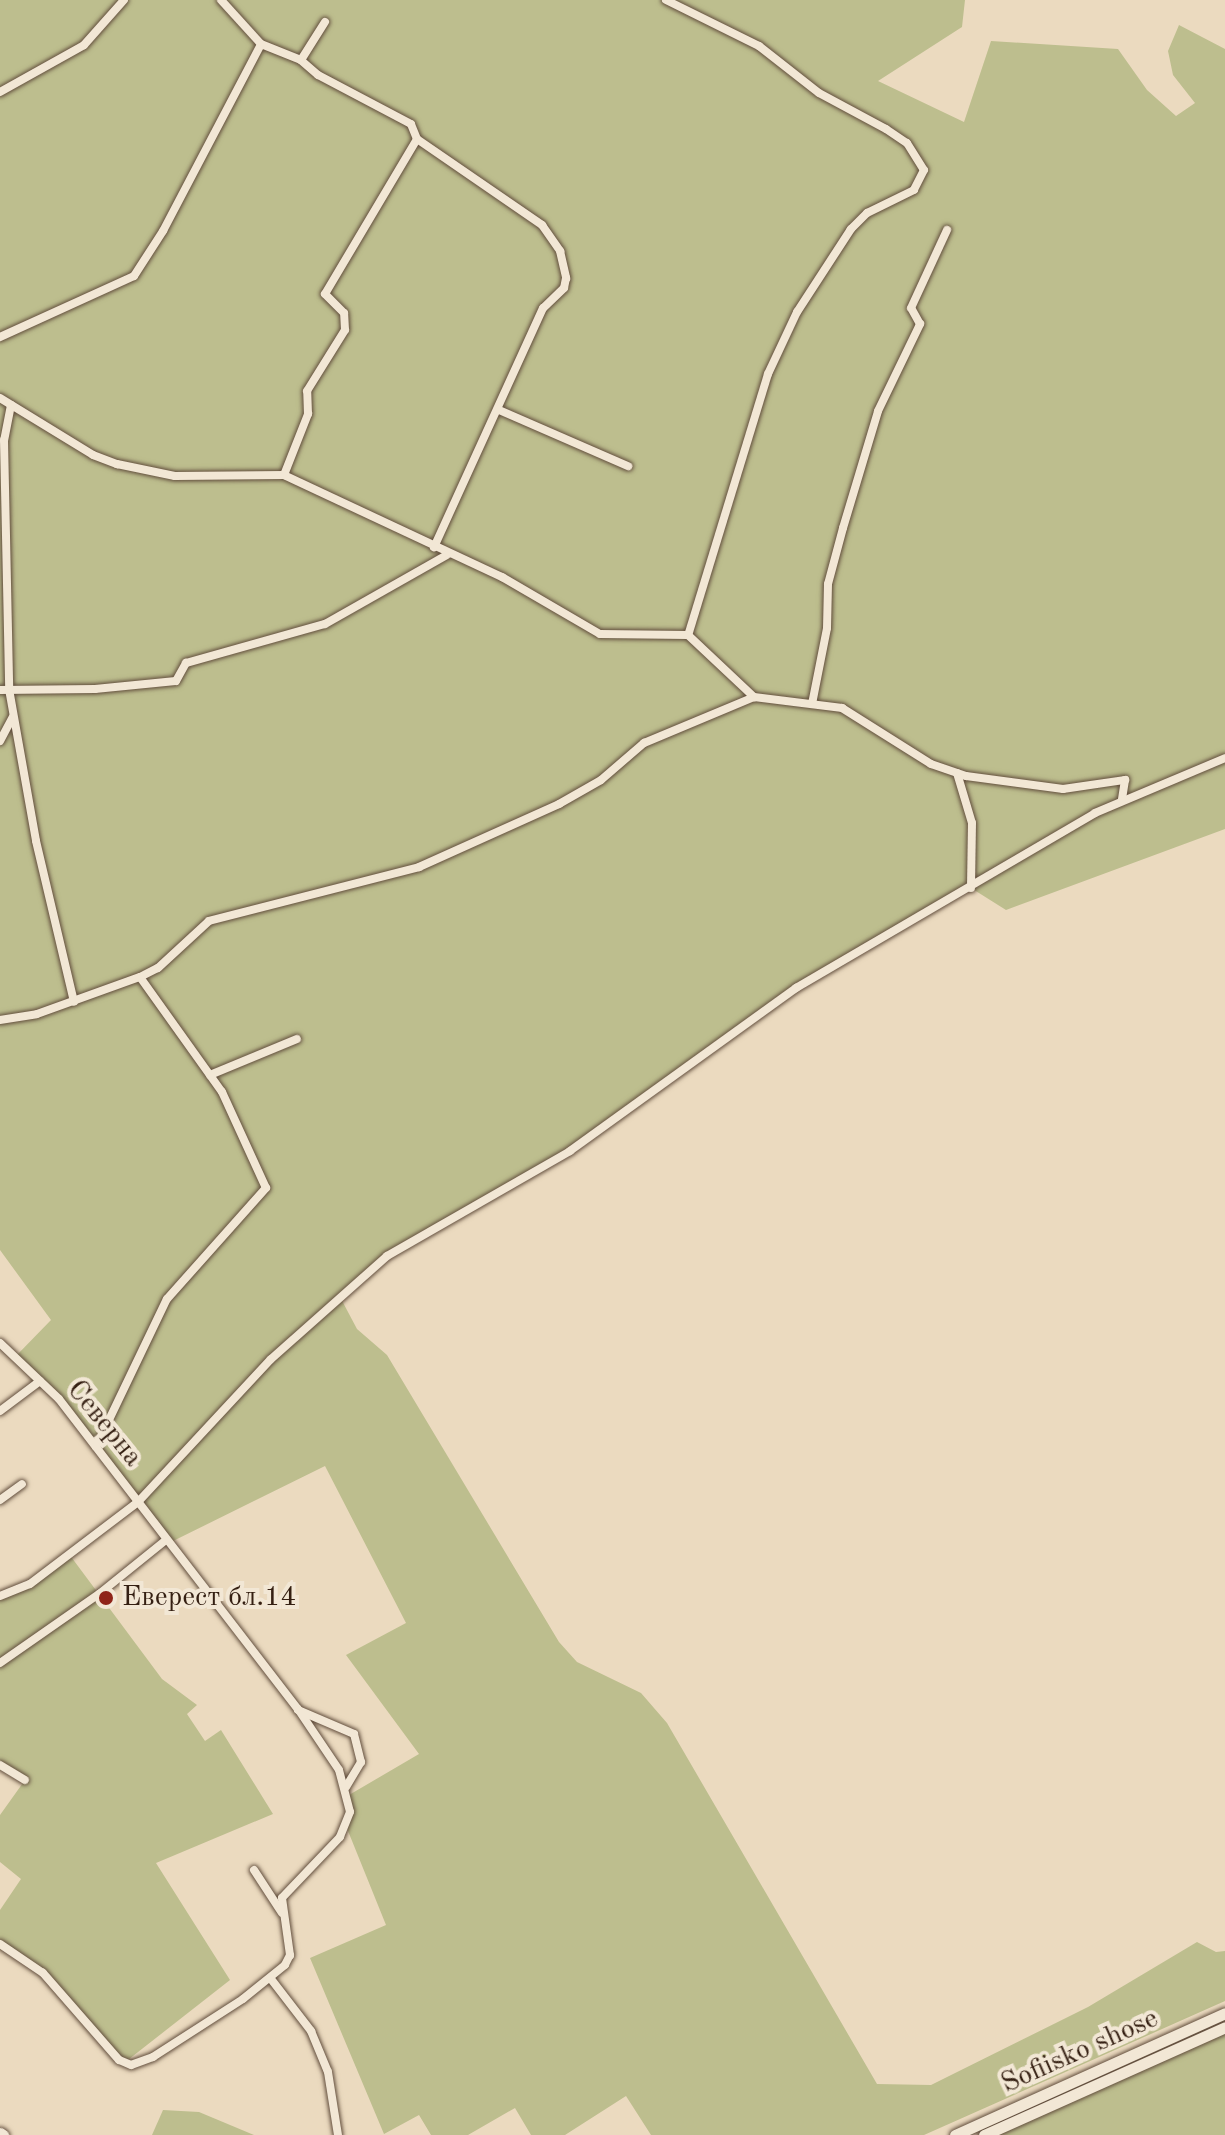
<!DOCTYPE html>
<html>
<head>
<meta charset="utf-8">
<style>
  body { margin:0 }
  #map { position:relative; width:1225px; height:2135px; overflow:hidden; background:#ebdabf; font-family:"Old Standard TT",serif }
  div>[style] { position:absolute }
  .green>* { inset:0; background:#bdbe8e }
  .roads { filter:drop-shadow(0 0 2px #624e3d) drop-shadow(0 0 2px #624e3d) }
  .minor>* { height:8px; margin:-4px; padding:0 4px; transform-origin:4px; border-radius:4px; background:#f2e7d5 }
  .secondary>* { height:11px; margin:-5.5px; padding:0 5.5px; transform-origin:5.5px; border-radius:5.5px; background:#f2e7d5 }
  .dots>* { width:22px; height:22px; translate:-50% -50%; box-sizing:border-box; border:4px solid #f2e7d5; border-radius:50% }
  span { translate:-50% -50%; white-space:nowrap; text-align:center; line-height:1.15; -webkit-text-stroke:8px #f2e7d5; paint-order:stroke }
  .street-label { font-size:28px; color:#341f12 }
  .poi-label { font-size:28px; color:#341f12 }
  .left { translate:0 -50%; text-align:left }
</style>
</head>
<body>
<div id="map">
  <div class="green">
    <i style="clip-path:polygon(0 0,965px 0,962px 27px,878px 81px,964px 122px,991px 41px,1118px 49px,1147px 90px,1176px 116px,1195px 103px,1173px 75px,1168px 51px,1179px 25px,1225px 49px,1225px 829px,1006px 910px,971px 888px,796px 988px,570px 1151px,420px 1233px,339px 1295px,357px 1329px,387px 1355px,559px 1642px,577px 1662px,641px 1693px,667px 1723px,877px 2084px,931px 2085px,1088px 2007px,1197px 1942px,1216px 1952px,1225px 1951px,1225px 2001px,924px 2135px,651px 2135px,626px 2096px,565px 2135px,531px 2135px,515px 2108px,468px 2135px,431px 2135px,419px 2115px,384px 2134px,310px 1958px,386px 1925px,346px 1826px,349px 1795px,419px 1754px,346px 1655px,406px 1623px,325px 1466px,169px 1543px,59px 1399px,15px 1357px,51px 1320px,0 1250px)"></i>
    <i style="clip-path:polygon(69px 1554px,162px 1679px,197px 1705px,187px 1714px,205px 1741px,221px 1730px,273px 1814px,156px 1863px,230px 1980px,124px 2063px,43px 1973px,0 1943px,0 1910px,21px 1879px,0 1862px,0 1815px,25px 1780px,0 1765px,0 1596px,14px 1592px)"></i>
    <i style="clip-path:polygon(1225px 2027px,1225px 2135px,984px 2135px)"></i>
    <i style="clip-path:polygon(163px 2110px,199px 2112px,254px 2135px,152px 2135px)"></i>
  </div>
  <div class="roads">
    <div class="minor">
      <i style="left:221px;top:0;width:59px;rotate:47.7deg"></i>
      <i style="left:666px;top:0;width:104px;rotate:26.3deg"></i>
      <i style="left:759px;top:46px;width:76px;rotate:38.1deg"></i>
      <i style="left:819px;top:93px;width:76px;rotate:28.2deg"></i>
      <i style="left:886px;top:129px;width:25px;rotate:34deg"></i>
      <i style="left:907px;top:143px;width:32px;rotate:58deg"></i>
      <i style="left:924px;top:170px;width:22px;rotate:117deg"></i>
      <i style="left:914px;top:190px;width:52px;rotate:153.9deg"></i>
      <i style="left:867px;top:213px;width:23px;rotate:135deg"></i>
      <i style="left:851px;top:229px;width:99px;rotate:123deg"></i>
      <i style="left:797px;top:312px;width:68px;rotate:115.1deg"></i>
      <i style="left:768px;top:374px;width:273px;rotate:107deg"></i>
      <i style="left:0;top:92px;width:96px;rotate:-29.2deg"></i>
      <i style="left:84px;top:45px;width:60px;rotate:-48.4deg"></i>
      <i style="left:417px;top:139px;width:152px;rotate:34.5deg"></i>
      <i style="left:542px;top:225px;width:32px;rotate:55deg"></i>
      <i style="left:560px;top:251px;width:28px;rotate:77deg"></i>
      <i style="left:566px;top:278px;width:10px;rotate:101deg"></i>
      <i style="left:564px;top:288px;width:29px;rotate:136deg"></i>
      <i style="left:543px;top:308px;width:263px;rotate:114.5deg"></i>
      <i style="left:0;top:337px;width:147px;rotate:-24.5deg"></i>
      <i style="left:134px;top:276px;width:54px;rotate:-57.2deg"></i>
      <i style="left:163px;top:231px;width:211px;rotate:-62.3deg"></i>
      <i style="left:261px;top:44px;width:43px;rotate:21.8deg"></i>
      <i style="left:301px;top:60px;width:45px;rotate:-57.7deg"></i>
      <i style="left:0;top:398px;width:109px;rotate:31.5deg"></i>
      <i style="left:93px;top:455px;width:26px;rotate:21deg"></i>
      <i style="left:117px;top:464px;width:59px;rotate:11.7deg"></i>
      <i style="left:175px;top:476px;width:109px;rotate:-0.5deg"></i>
      <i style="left:284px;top:475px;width:241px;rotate:25.1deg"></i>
      <i style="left:502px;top:577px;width:113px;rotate:30.2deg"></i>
      <i style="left:600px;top:634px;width:88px;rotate:0.7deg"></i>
      <i style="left:688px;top:635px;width:91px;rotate:43.2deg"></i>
      <i style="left:754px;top:697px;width:89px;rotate:7.1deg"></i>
      <i style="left:842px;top:708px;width:105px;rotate:32.2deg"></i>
      <i style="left:931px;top:764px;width:37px;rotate:19deg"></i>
      <i style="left:966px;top:776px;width:98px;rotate:7.6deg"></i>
      <i style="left:1063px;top:789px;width:63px;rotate:-8.3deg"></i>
      <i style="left:1125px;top:780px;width:20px;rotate:99deg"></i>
      <i style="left:11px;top:405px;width:36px;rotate:101deg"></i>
      <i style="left:4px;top:440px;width:249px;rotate:88.8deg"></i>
      <i style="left:9px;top:689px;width:154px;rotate:79.9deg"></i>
      <i style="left:36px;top:841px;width:165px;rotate:76.7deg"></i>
      <i style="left:499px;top:410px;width:141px;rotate:23.5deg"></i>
      <i style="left:284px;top:475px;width:66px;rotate:-68.5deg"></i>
      <i style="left:308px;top:414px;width:23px;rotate:-92deg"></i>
      <i style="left:307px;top:391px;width:72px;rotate:-58.1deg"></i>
      <i style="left:345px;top:330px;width:17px;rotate:-93deg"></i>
      <i style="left:344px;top:313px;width:27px;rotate:-135deg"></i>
      <i style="left:325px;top:294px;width:180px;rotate:-59.3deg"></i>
      <i style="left:417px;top:139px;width:16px;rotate:-112deg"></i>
      <i style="left:411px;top:124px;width:105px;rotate:-152.2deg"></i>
      <i style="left:318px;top:75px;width:23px;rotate:-139deg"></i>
      <i style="left:0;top:690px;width:95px;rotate:-0.6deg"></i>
      <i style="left:95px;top:689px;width:81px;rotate:-5.6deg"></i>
      <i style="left:176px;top:681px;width:21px;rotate:-61deg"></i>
      <i style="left:186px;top:663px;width:144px;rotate:-15.7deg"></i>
      <i style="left:325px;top:624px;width:140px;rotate:-29.5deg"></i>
      <i style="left:812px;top:704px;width:77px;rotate:-78.8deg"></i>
      <i style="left:827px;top:628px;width:44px;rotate:-88.7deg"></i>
      <i style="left:828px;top:584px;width:58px;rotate:-75deg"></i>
      <i style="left:843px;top:528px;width:122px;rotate:-73.3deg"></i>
      <i style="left:878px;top:411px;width:97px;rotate:-64.2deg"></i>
      <i style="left:920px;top:324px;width:18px;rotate:-119deg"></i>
      <i style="left:911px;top:308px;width:86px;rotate:-65.2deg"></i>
      <i style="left:0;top:741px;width:27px;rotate:-62deg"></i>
      <i style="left:957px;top:773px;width:52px;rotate:73.3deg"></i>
      <i style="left:972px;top:823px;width:65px;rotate:90.9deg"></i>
      <i style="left:0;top:1020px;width:37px;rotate:-9deg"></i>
      <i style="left:37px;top:1014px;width:109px;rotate:-19.8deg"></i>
      <i style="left:140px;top:977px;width:20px;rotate:-27deg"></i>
      <i style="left:158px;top:968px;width:69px;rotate:-42.7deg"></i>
      <i style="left:209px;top:921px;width:217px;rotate:-14.4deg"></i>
      <i style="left:419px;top:867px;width:154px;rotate:-24.2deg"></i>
      <i style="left:559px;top:804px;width:48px;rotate:-29.7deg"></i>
      <i style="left:601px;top:780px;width:57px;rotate:-40.7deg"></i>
      <i style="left:644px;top:743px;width:119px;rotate:-22.7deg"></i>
      <i style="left:210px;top:1075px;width:94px;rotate:-22.5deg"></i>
      <i style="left:0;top:1343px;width:81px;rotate:43.5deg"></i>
      <i style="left:59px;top:1399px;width:391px;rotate:52.4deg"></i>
      <i style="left:298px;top:1709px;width:73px;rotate:56.1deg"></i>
      <i style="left:339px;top:1770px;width:43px;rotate:75.3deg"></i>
      <i style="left:350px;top:1812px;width:27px;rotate:112deg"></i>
      <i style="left:340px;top:1837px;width:84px;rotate:133.6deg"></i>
      <i style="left:282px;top:1898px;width:58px;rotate:82deg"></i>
      <i style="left:290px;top:1955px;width:11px;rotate:117deg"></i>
      <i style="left:285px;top:1965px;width:54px;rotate:141deg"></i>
      <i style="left:243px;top:1999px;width:107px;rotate:147.2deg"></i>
      <i style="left:153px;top:2057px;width:23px;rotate:160deg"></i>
      <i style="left:131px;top:2065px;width:13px;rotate:-157deg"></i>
      <i style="left:119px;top:2060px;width:116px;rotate:-131.1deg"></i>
      <i style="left:43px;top:1973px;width:52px;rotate:-146deg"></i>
      <i style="left:0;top:1411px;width:50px;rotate:-36.9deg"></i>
      <i style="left:96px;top:1447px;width:164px;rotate:-64.4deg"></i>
      <i style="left:167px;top:1299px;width:149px;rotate:-48.3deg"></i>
      <i style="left:266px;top:1188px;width:106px;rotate:-114.6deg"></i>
      <i style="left:222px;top:1092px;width:141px;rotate:-125.5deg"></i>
      <i style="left:0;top:1500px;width:27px;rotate:-36deg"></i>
      <i style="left:0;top:1596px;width:32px;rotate:-22deg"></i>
      <i style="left:30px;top:1584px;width:136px;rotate:-37.2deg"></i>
      <i style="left:138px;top:1502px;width:195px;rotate:-47.1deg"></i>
      <i style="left:271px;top:1359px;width:155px;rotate:-41.6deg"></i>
      <i style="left:387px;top:1256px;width:211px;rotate:-29.8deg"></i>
      <i style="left:570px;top:1151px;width:279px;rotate:-35.8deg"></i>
      <i style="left:796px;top:988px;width:346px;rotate:-30.3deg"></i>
      <i style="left:1095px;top:813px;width:141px;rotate:-22.9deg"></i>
      <i style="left:0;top:1663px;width:121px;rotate:-34.9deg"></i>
      <i style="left:99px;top:1594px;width:86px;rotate:-38.9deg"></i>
      <i style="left:298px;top:1710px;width:61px;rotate:23.2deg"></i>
      <i style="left:354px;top:1734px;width:29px;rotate:76deg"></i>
      <i style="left:361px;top:1762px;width:29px;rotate:121deg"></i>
      <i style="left:0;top:1765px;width:29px;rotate:31deg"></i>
      <i style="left:254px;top:1870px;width:51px;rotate:56.9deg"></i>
      <i style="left:271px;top:1979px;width:66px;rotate:52.4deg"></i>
      <i style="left:311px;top:2031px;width:44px;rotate:67.5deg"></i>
      <i style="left:328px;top:2072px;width:64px;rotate:81deg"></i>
    </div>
    <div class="secondary">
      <i style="left:0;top:2133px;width:4px;rotate:34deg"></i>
      <i style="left:955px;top:2135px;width:296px;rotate:-24.3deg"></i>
      <i style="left:984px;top:2135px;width:264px;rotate:-24.1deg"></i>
    </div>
  </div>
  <div class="dots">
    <i style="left:106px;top:1598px;background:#8f2418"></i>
  </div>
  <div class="street-label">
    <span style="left:104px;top:1424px;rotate:51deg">Северна</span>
    <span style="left:1080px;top:2052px;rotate:-24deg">Sofiisko shose</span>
  </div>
  <div class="poi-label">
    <span class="left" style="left:122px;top:1598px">Еверест бл.14</span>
  </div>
</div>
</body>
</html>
